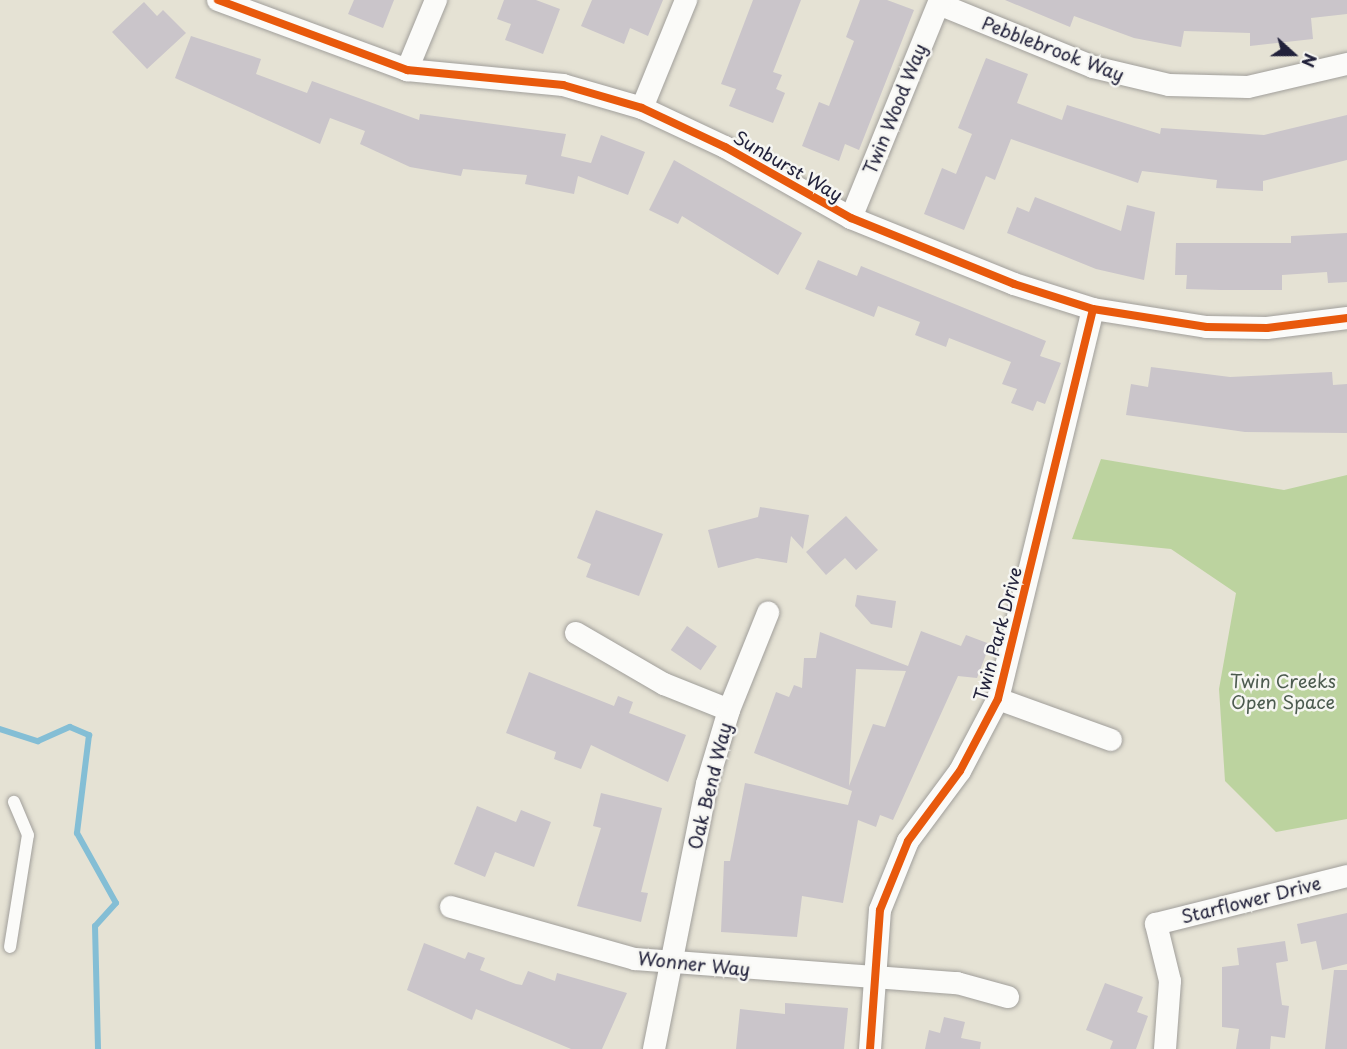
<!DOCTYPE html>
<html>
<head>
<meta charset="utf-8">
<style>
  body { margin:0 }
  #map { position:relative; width:1347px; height:1049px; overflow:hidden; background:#e5e2d4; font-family:"Playpen Sans",sans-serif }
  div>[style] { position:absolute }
  .green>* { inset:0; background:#bcd39f }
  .stream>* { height:6px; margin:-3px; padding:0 3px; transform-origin:3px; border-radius:3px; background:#84bed5 }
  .building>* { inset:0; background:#cac5ca; transform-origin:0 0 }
  .roads { filter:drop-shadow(0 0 2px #a19f9b) drop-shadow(0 0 2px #a19f9b) }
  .service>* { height:12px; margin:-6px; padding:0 6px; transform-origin:6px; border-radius:6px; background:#fbfbf9 }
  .minor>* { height:22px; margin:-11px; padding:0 11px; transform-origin:11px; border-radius:11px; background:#fbfbf9 }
  .cycleway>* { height:8px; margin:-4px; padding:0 4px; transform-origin:4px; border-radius:4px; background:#e8590c }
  span { translate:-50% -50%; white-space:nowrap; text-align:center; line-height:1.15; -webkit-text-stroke:5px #f6f6f2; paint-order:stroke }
  .street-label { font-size:18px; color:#22223b }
  .park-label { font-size:18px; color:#4c5b4f }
  .north { position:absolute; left:1263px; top:24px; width:60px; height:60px; -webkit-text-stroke:4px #f6f6f2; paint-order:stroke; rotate:111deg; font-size:16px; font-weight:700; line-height:24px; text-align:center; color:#22223b }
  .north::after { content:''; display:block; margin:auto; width:21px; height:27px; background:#22223b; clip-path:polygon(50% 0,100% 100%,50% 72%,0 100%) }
</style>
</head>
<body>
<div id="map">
  <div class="green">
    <i style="clip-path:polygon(1101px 459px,1284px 490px,1347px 475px,1347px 819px,1276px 832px,1225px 781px,1219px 689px,1236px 593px,1171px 549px,1072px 539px)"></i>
  </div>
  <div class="stream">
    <i style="left:0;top:729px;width:40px;rotate:18deg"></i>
    <i style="left:38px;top:741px;width:35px;rotate:-24deg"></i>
    <i style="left:70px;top:727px;width:21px;rotate:23deg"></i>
    <i style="left:89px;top:735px;width:99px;rotate:97deg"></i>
    <i style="left:77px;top:833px;width:80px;rotate:60.9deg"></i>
    <i style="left:116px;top:903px;width:31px;rotate:132deg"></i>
    <i style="left:95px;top:926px;width:123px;rotate:88.6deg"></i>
  </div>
  <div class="building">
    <i style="clip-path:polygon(354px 0,394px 0,383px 28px,348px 14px)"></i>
    <i style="clip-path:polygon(504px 0,536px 0,560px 9px,543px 54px,505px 40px,511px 24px,497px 19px)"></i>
    <i style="clip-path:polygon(592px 0,663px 0,648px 36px,630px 28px,624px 44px,581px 26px)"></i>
    <i style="clip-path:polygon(753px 0,801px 0,773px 72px,782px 75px,776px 89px,785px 93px,773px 123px,729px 106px,736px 89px,721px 84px)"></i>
    <i style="clip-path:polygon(860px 0,887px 0,914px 10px,859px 150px,845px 144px,839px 161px,802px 146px,819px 102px,829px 106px,854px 41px,846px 37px)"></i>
    <i style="clip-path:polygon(1005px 0,1347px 0,1347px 14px,1311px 18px,1313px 39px,1250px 46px,1250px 33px,1184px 31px,1181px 47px,1134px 38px,1074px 16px,1070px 27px)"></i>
    <i style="clip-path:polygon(144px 2px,157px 16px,163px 10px,186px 33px,147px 69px,112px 32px)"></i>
    <i style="clip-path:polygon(191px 36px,261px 59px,256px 74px,307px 93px,312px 81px,419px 120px,420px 114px,566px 134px,561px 156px,591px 163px,601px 135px,645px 152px,628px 195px,578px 176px,574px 194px,525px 184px,527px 175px,463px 169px,461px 176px,410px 167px,360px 144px,365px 131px,330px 118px,320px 144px,175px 78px)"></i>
    <i style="clip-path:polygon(986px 58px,1028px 74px,1017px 103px,1062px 120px,1067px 105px,1160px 134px,1161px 128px,1264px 135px,1347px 115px,1347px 160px,1263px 181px,1263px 191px,1216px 188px,1217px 180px,1142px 171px,1138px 183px,1011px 139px,995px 180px,986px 176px,964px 230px,924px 214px,942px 168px,956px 174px,972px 134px,958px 128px)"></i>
    <i style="clip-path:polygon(674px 160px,802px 233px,778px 275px,682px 216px,678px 224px,649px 210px)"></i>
    <i style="clip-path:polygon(1035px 197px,1121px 231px,1127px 205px,1155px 212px,1144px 280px,1096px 269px,1007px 233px,1017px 207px,1029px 212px)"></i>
    <i style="clip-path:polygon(1347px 233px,1347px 282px,1328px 283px,1327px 272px,1282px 275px,1282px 290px,1221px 290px,1186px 289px,1187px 275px,1175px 275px,1176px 243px,1291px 243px,1291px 236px)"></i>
    <i style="clip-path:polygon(818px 260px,857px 276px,861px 266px,1046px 341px,1040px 356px,1061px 363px,1045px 404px,1037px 401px,1033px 411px,1011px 403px,1017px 389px,1002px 384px,1011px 362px,949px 338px,946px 347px,915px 335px,920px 322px,878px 306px,874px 317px,805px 289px)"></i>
    <i style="clip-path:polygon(1151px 367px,1230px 377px,1332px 372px,1333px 385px,1347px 384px,1347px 433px,1245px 432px,1126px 415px,1131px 384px,1148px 387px)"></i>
    <i style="clip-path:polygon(760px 507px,809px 515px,803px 549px,791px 536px,787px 563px,757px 558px,718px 568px,708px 530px,758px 517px)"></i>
    <i style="clip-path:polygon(596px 510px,663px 534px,639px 596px,586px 577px,591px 564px,577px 558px)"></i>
    <i style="clip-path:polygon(846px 516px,878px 550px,856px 570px,845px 558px,826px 575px,806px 552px)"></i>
    <i style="clip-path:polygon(857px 595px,896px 601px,892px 628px,871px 624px,855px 606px)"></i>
    <i style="left:687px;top:626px;width:36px;height:29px;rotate:34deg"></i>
    <i style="clip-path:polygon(evenodd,921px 631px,961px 646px,966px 635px,990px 644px,977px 678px,958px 676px,893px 820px,880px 815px,876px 827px,858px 820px,843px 903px,802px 896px,797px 937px,721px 932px,724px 861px,730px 861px,745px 783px,848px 805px,852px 791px,754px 753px,776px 692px,789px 697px,794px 685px,802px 688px,804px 658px,816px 658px,820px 632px,908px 666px,921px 631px,856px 669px,906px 671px,885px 727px,873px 724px,849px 786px,856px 669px)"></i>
    <i style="clip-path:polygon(529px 672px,614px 706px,618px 696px,633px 702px,629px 713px,686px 735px,668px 782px,591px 745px,581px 769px,554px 759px,556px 752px,506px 733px)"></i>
    <i style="clip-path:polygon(601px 793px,662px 808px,641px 892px,648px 893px,641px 922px,577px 906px,601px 828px,593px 826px)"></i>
    <i style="clip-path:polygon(477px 806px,516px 822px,521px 810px,551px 822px,534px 867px,495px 852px,485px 877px,454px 864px)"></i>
    <i style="clip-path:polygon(1347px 913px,1347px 964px,1322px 970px,1316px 941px,1301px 944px,1297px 924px)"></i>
    <i style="clip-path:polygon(1285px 941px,1288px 961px,1276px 963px,1282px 1005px,1289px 1006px,1285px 1038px,1271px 1036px,1270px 1049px,1236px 1049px,1239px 1029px,1222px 1027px,1222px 967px,1239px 965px,1237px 948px)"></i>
    <i style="clip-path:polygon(424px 943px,465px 959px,468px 952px,485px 958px,480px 970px,516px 984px,522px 985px,528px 971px,555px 981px,557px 973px,627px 993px,602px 1049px,571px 1049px,476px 1009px,472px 1020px,407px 990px)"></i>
    <i style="clip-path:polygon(1334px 970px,1347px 970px,1347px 1049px,1325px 1049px)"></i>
    <i style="clip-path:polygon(1105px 983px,1143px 997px,1137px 1012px,1148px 1016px,1136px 1049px,1110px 1049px,1113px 1041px,1086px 1030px)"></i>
    <i style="clip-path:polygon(785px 1003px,848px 1008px,844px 1049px,736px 1049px,740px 1009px,785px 1014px)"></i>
    <i style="clip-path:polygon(944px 1017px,965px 1022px,961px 1038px,981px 1042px,980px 1049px,925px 1049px,929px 1030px,940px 1033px)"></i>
  </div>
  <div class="roads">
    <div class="service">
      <i style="left:10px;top:947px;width:113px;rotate:-80.9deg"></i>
      <i style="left:28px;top:835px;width:36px;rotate:-113deg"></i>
    </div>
    <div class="minor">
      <i style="left:218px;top:0;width:202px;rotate:20.3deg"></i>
      <i style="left:407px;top:70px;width:157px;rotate:5.5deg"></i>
      <i style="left:563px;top:85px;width:82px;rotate:16.2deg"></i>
      <i style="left:642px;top:108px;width:92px;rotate:25.2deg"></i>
      <i style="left:725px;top:147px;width:145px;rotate:29.4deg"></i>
      <i style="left:851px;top:218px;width:176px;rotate:22deg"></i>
      <i style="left:1014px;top:284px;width:83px;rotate:17.6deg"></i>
      <i style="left:1093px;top:309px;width:115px;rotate:9deg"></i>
      <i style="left:1207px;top:327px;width:60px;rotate:1deg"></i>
      <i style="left:1267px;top:328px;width:81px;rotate:-7.1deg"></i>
      <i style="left:939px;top:4px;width:166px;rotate:22.2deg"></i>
      <i style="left:1093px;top:67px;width:78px;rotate:13.3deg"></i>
      <i style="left:1169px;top:85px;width:79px;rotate:1.5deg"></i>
      <i style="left:1248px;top:87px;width:102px;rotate:-13.1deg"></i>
      <i style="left:407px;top:70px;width:76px;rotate:-67.5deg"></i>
      <i style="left:642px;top:108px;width:117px;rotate:-67.8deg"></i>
      <i style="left:851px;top:218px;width:235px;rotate:-67.8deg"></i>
      <i style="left:576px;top:633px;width:102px;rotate:30.1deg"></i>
      <i style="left:664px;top:684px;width:70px;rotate:21.8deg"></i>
      <i style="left:998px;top:699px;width:120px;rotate:19.9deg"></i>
      <i style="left:451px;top:907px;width:191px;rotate:15.8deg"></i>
      <i style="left:635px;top:959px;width:323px;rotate:4.3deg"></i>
      <i style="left:957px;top:983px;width:53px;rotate:15.4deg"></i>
      <i style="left:654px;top:1049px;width:270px;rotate:-78.7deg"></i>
      <i style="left:707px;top:784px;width:77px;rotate:-73.4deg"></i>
      <i style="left:729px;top:710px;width:105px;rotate:-68.1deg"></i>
      <i style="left:870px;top:1049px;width:139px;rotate:-85.9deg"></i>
      <i style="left:880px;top:910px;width:74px;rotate:-67.9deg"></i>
      <i style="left:908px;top:841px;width:87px;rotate:-53.4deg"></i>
      <i style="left:960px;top:771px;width:81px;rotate:-62.2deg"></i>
      <i style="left:998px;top:699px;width:401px;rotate:-76.3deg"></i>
      <i style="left:1165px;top:1049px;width:68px;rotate:-85.8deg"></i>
      <i style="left:1170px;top:981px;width:59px;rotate:-103.8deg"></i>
      <i style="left:1156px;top:924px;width:197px;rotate:-14.1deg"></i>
    </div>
  </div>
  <div class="cycleway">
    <i style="left:218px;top:0;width:202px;rotate:20.3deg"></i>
    <i style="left:407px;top:70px;width:157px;rotate:5.5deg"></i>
    <i style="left:563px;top:85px;width:82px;rotate:16.2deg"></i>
    <i style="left:642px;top:108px;width:92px;rotate:25.2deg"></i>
    <i style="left:725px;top:147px;width:145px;rotate:29.4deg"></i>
    <i style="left:851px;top:218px;width:176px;rotate:22deg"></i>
    <i style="left:1014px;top:284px;width:83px;rotate:17.6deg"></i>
    <i style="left:1093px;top:309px;width:115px;rotate:9deg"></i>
    <i style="left:1207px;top:327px;width:60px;rotate:1deg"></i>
    <i style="left:1267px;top:328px;width:81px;rotate:-7.1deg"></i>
    <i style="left:870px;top:1049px;width:139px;rotate:-85.9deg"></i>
    <i style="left:880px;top:910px;width:74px;rotate:-67.9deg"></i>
    <i style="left:908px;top:841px;width:87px;rotate:-53.4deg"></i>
    <i style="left:960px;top:771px;width:81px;rotate:-62.2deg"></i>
    <i style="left:998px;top:699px;width:401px;rotate:-76.3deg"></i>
  </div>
  <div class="street-label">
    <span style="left:1053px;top:49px;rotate:21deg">Pebblebrook Way</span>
    <span style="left:895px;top:109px;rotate:-68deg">Twin Wood Way</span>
    <span style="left:788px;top:166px;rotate:30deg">Sunburst Way</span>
    <span style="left:998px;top:634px;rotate:-75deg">Twin Park Drive</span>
    <span style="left:710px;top:786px;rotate:-76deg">Oak Bend Way</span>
    <span style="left:1251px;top:900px;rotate:-14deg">Starflower Drive</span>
    <span style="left:694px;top:964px;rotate:6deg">Wonner Way</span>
  </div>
  <div class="park-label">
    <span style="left:1283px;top:692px">Twin Creeks<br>Open Space</span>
  </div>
  <div class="north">N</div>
</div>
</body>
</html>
